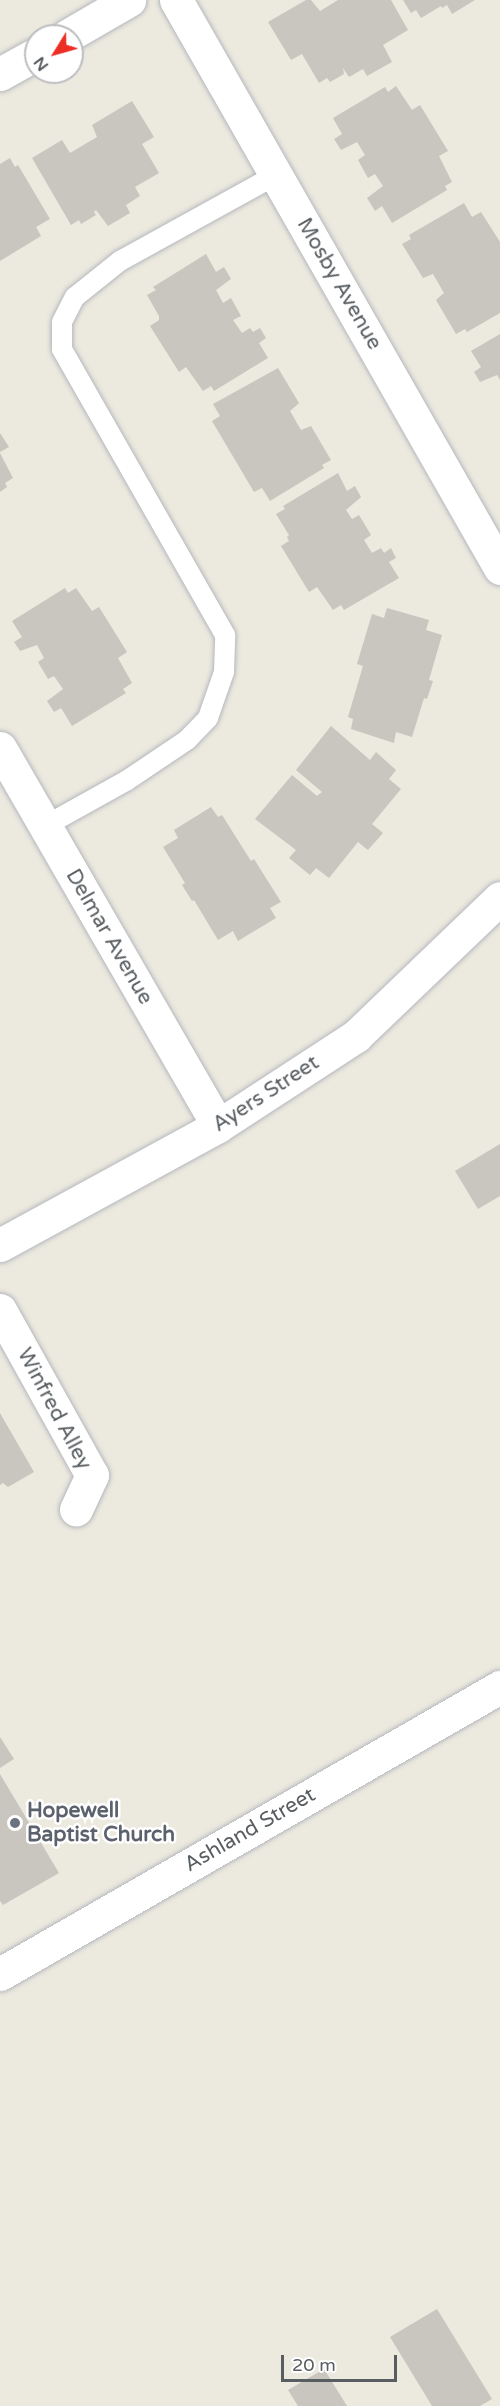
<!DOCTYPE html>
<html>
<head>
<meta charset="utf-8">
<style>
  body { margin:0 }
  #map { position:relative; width:500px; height:2406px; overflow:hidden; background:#ece9df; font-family:"Varela Round",sans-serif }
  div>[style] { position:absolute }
  .building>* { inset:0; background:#c9c5bf }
  .roads { filter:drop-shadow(0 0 2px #b5b8bd) drop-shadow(0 0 2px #b5b8bd) }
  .lane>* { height:20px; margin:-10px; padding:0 10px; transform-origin:10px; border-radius:10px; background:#fff }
  .street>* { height:33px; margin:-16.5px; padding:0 16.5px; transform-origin:16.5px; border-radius:16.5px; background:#fff }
  .secondary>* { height:33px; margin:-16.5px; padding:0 16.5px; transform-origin:16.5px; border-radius:16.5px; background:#fff }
  .dots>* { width:16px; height:16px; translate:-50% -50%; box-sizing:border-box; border:3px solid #fff; border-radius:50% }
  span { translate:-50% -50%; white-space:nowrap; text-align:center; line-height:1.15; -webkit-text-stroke:5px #fff; paint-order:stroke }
  .street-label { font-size:21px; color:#585d61 }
  .worship-label { font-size:21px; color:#5b616d; font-weight:700 }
  .left { translate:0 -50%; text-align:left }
  .north { position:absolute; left:24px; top:24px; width:60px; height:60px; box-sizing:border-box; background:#fff; border:2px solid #bcbec0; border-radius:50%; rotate:233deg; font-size:16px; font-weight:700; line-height:24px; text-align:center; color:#585d61 }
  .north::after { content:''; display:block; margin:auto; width:21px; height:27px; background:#ed2e24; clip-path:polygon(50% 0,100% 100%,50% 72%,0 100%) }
  .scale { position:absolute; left:281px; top:2355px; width:116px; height:27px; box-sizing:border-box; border:3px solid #585d61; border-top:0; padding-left:8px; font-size:18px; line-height:21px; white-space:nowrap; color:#585d61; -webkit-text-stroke:4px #fff; paint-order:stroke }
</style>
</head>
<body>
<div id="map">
  <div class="building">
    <i style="clip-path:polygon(306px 0,311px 0,320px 11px,338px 0,391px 0,408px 30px,383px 45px,392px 62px,367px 76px,363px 69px,349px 77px,343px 68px,344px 74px,330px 82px,327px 78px,319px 83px,302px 54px,291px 60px,268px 22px)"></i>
    <i style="clip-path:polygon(403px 0,475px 0,452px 14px,447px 5px,442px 8px,441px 6px,421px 18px,416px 10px,411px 13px)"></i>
    <i style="clip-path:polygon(396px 86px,412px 110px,420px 105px,448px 151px,439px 156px,452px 182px,445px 186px,447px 190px,392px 223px,382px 206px,375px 211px,367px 198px,383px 186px,375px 174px,368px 178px,358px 160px,365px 155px,357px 142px,341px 150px,334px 139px,342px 134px,333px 118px,385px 87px,388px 92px)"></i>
    <i style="clip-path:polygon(132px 101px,154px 137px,142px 144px,159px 173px,135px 187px,140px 196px,126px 205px,130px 213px,108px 226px,96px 210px,94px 212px,96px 215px,81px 224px,79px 220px,71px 225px,32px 158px,62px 140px,70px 153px,97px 137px,92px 125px)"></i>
    <i style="clip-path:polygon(10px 158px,15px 167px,18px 165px,50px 219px,36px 227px,41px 236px,0 261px,0 164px)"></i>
    <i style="clip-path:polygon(464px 203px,472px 217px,481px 212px,500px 242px,500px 313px,467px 332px,465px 329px,456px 334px,436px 300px,444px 293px,433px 274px,423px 278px,402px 244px,411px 239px,409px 235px)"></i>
    <i style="clip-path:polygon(206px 254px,216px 272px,224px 267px,231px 279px,216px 290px,223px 303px,231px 298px,241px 316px,233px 320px,242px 333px,250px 328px,253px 332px,260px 328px,266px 338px,259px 343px,268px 358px,214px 391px,211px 386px,203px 391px,186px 367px,179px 372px,150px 326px,159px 320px,159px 316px,147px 295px,156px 290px,153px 287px)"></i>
    <i style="clip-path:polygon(500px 334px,500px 380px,497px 375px,480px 382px,474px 372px,481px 367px,471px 351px)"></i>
    <i style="clip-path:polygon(278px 368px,299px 403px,290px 411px,301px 430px,311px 426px,331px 460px,322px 465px,324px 468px,270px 501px,262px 488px,254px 492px,212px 421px,220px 416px,213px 404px)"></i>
    <i style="clip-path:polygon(0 433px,9px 447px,0 452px)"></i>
    <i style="clip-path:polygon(0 453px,13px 478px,5px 483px,7px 487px,0 492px)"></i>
    <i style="clip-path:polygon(338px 473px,347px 491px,355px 486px,361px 497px,346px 510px,352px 519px,359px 515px,371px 535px,364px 540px,372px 553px,381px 548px,384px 553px,391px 548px,396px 558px,389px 562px,399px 578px,344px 610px,341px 605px,333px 610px,317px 587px,309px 592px,281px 546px,289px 541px,287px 537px,289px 535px,276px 514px,285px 509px,283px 506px)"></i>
    <i style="clip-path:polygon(65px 588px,68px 593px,76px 588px,92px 611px,99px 607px,127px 652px,118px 658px,132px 683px,123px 689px,126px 693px,72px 726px,61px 708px,54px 712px,47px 701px,63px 689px,54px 676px,48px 679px,38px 662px,44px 658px,37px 645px,20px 651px,14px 642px,22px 637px,12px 621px)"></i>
    <i style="clip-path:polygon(387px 608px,429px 620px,426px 630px,442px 635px,429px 680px,433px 681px,427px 699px,424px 698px,412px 737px,396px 732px,394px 743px,351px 729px,353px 719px,348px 717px,363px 666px,357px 664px,372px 614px,384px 618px)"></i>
    <i style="clip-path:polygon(331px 726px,370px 760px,376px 752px,396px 770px,389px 779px,401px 789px,372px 824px,383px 833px,368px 850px,358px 842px,329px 878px,316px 868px,310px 875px,289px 858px,296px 850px,255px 819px,292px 775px,317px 796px,322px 792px,296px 770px)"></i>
    <i style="clip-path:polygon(211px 807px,218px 817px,222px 815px,251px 861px,254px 859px,281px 902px,270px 908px,276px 918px,238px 941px,233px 931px,218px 940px,194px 900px,192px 901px,182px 885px,185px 883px,163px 847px,178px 838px,174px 830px)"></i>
    <i style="clip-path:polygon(500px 1144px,500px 1196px,478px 1209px,455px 1171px)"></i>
    <i style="clip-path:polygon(0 1413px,34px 1472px,8px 1487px,3px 1483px,0 1485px)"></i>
    <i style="clip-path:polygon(0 1737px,14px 1759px,0 1768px)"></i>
    <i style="clip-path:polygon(0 1774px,59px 1873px,3px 1905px,0 1901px)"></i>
    <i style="clip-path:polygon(437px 2309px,492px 2399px,480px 2406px,432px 2406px,390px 2337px)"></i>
    <i style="clip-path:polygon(324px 2369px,347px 2406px,298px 2406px,288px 2390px)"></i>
  </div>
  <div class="roads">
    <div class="lane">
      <i style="left:45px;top:826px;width:93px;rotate:-29.1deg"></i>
      <i style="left:126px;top:781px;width:73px;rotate:-33.9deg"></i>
      <i style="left:187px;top:740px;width:30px;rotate:-46deg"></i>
      <i style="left:208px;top:718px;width:49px;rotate:-70.8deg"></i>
      <i style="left:224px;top:672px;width:37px;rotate:-88deg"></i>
      <i style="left:225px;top:635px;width:329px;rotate:-119.7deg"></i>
      <i style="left:62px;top:349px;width:27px;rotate:-90deg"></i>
      <i style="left:62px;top:322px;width:28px;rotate:-63deg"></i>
      <i style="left:75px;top:297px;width:58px;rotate:-38.7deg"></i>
      <i style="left:120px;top:261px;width:178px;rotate:-28.9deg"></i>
    </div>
    <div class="street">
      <i style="left:176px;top:0;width:654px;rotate:60.3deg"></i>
      <i style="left:67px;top:36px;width:72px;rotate:-30.1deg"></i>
      <i style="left:0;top:74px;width:41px;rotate:-29.1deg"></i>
      <i style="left:0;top:748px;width:436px;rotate:60deg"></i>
      <i style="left:0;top:1310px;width:189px;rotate:60.9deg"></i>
      <i style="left:92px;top:1475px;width:38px;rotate:115deg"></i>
      <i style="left:0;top:1974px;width:577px;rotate:-29.86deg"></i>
    </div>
    <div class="secondary">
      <i style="left:0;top:1245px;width:248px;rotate:-28.6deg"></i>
      <i style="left:218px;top:1126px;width:165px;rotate:-33.1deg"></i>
      <i style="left:356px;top:1036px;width:199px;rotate:-43.8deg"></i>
    </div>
  </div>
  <div class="dots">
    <i style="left:15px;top:1823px;background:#6b7280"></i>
  </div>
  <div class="street-label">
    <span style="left:339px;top:284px;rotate:60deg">Mosby Avenue</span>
    <span style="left:109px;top:937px;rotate:60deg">Delmar Avenue</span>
    <span style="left:266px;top:1094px;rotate:-33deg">Ayers Street</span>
    <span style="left:54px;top:1409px;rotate:62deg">Winfred Alley</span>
    <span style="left:250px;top:1830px;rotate:-30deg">Ashland Street</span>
  </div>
  <div class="worship-label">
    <span class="left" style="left:27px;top:1823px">Hopewell<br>Baptist Church</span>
  </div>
  <div class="north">N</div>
  <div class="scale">20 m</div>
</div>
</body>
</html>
